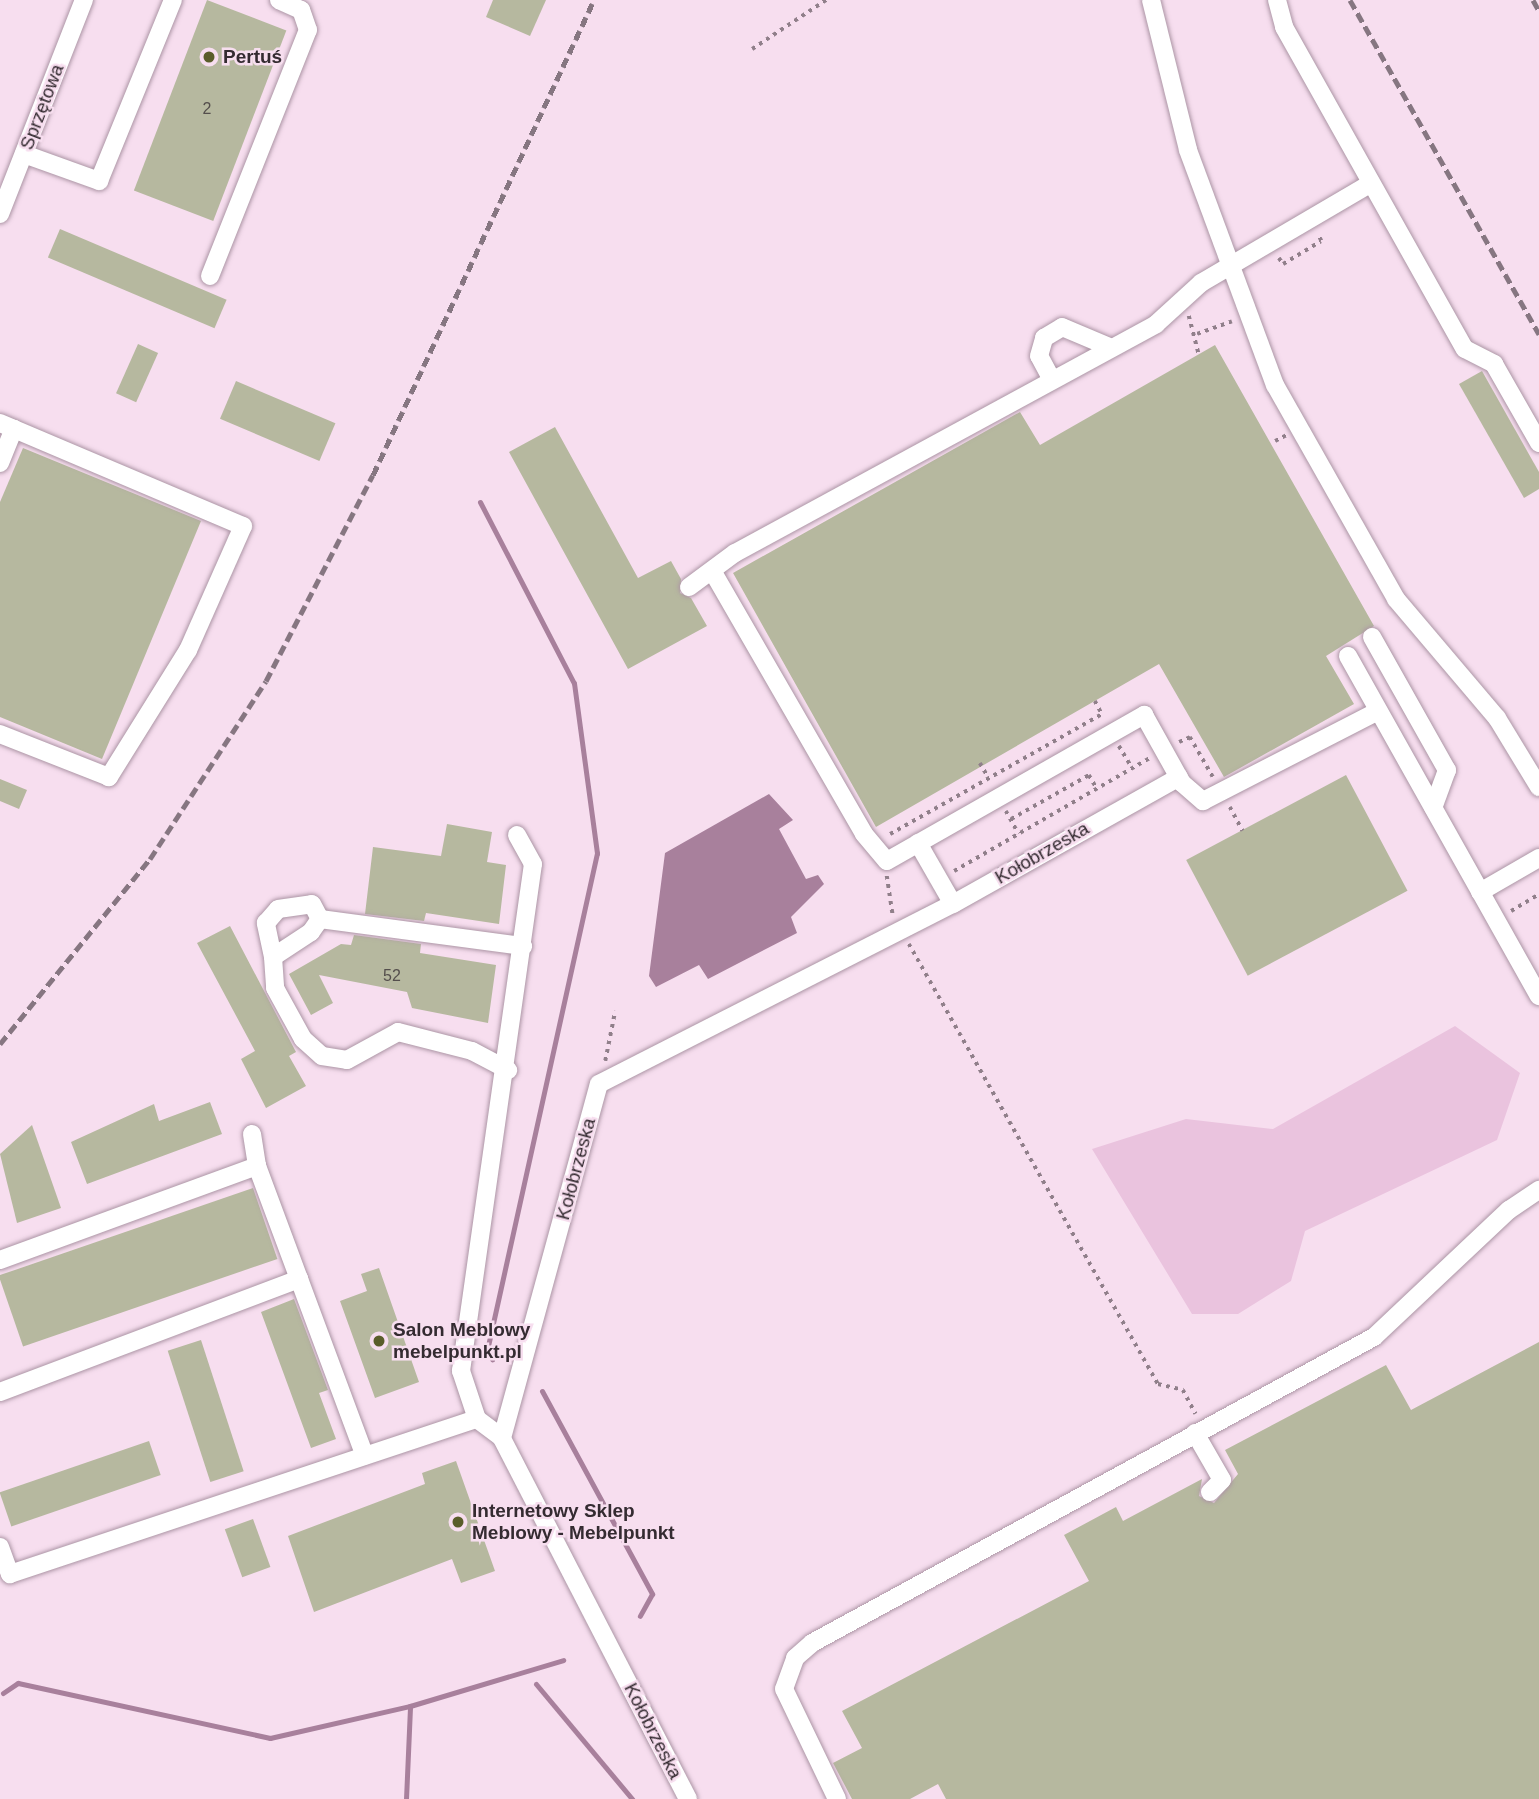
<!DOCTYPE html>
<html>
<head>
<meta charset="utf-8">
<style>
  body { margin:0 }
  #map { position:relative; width:1539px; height:1799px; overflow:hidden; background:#f7deef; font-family:Arial,sans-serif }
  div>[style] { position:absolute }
  .green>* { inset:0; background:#eac3de }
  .water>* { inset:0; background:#a8809c }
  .stream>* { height:5px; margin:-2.5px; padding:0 2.5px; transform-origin:2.5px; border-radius:2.5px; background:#a8809c }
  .building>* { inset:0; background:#b6b89f; transform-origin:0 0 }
  .path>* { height:3.5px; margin-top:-1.75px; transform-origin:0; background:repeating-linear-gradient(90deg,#907f8a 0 3.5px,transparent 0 8.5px) }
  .roads { filter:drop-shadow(0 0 2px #ac95a5) drop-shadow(0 0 2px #ac95a5) }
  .minor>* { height:18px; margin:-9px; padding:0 9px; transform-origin:9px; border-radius:9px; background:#fff }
  .rail>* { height:5px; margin-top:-2.5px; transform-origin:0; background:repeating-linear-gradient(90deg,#867681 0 10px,transparent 0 15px) }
  .dots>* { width:19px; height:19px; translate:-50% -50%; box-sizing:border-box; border:4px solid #f7deef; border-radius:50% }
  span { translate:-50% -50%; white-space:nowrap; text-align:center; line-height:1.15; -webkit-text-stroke:5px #f7deef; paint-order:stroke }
  .number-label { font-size:16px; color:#544e4c }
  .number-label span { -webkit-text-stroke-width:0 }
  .poi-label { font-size:19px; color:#342b31; font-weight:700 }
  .left { translate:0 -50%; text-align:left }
  .street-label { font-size:19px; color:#342b31 }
</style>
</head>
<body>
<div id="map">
  <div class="green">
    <i style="clip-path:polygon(1455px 1026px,1520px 1073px,1497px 1140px,1305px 1231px,1291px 1281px,1238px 1314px,1192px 1314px,1092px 1149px,1186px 1119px,1273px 1129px)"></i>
  </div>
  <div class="water">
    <i style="clip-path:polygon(769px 794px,793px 820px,779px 829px,806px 879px,818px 875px,824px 884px,791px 917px,797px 933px,708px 979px,699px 965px,656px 987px,649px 976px,665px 853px)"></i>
  </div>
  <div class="stream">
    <i style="left:480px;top:502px;width:204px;rotate:62.6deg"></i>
    <i style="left:574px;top:683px;width:172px;rotate:82.3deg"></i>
    <i style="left:597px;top:853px;width:505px;rotate:102.47deg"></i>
    <i style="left:488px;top:1346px;width:14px;rotate:73deg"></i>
    <i style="left:542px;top:1391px;width:231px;rotate:61.5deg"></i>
    <i style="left:652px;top:1594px;width:25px;rotate:119deg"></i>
    <i style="left:536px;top:1684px;width:150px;rotate:50.1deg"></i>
    <i style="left:3px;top:1693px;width:18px;rotate:-34deg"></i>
    <i style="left:18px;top:1683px;width:258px;rotate:12.3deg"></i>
    <i style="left:270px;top:1738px;width:144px;rotate:-12.9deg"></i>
    <i style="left:406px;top:1799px;width:93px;rotate:-87.5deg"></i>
    <i style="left:410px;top:1706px;width:160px;rotate:-16.7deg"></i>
  </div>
  <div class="building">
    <i style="left:207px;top:0;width:85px;height:204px;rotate:21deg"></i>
    <i style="clip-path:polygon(493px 0,546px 0,530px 36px,486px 17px)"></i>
    <i style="left:60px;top:229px;width:181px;height:31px;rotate:23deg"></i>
    <i style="left:138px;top:344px;width:22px;height:54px;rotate:24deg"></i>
    <i style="clip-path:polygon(1215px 345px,1374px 626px,1326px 656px,1354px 704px,1224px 777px,1159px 664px,876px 827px,733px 573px,1020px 412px,1040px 445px)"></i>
    <i style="clip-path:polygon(1482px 371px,1539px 472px,1539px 489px,1524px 498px,1459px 384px)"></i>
    <i style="left:236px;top:381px;width:108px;height:41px;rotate:23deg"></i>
    <i style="clip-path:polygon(555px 427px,638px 578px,671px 561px,681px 579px,680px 593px,691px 598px,707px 626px,628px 669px,509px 452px)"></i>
    <i style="clip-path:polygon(23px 448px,201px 521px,102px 759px,0 717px,0 502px)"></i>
    <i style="left:1346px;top:775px;width:131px;height:181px;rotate:62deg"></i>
    <i style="clip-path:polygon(0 779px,27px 790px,19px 809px,0 801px)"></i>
    <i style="clip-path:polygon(447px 824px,492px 832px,487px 862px,506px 865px,499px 924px,426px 913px,424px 921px,365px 914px,373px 847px,441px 856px)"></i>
    <i style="clip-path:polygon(230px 926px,296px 1052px,289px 1056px,306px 1086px,266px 1108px,241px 1059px,255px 1051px,197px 943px)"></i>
    <i style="clip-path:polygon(354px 935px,421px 944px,420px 953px,496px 965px,488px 1023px,412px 1008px,407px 992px,319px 975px,333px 1003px,311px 1015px,289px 974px,341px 944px,351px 945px)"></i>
    <i style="clip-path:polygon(210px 1102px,222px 1134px,87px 1184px,71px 1142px,154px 1104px,159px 1121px)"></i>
    <i style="clip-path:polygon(32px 1125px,61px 1208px,17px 1223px,0 1154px)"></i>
    <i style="left:253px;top:1188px;width:75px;height:269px;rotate:71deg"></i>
    <i style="clip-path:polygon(379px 1268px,419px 1382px,375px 1398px,340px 1301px,367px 1291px,361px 1274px)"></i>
    <i style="clip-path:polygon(294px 1299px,328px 1390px,319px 1393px,336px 1439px,311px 1448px,261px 1312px)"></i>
    <i style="left:201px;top:1340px;width:138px;height:35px;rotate:72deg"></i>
    <i style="clip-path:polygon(1539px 1342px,1539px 1799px,946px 1799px,938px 1784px,910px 1799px,852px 1799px,833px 1763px,862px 1748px,842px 1711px,1089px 1581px,1064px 1535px,1116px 1507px,1123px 1521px,1202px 1479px,1199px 1496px,1214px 1503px,1238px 1474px,1225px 1450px,1386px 1365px,1411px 1410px)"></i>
    <i style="left:149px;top:1441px;width:36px;height:158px;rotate:71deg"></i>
    <i style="clip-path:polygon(456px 1461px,495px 1571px,461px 1583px,452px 1559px,314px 1612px,288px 1536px,425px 1484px,422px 1473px)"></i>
    <i style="left:253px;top:1519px;width:51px;height:30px;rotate:70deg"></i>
  </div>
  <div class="path">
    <i style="left:752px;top:49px;width:89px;rotate:-33.5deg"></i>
    <i style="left:1279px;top:258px;width:7px;rotate:56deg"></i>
    <i style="left:1283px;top:264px;width:44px;rotate:-31.2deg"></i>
    <i style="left:1321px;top:241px;width:7px;rotate:-117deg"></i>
    <i style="left:1189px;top:316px;width:40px;rotate:75.6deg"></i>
    <i style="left:1197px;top:334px;width:37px;rotate:-20deg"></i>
    <i style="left:1275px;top:441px;width:13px;rotate:-27deg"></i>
    <i style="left:1095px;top:701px;width:15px;rotate:62deg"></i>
    <i style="left:1179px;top:742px;width:12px;rotate:-24deg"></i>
    <i style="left:1190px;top:737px;width:46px;rotate:60.1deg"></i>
    <i style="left:1119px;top:746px;width:26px;rotate:59deg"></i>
    <i style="left:980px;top:763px;width:16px;rotate:60deg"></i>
    <i style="left:1230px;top:807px;width:27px;rotate:62deg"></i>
    <i style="left:1006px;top:811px;width:26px;rotate:61deg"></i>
    <i style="left:1011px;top:819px;width:90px;rotate:-29.4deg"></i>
    <i style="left:1089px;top:775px;width:16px;rotate:60deg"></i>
    <i style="left:890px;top:834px;width:244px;rotate:-29.5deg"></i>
    <i style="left:954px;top:871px;width:226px;rotate:-30deg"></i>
    <i style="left:887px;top:876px;width:40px;rotate:81.5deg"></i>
    <i style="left:1511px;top:911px;width:33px;rotate:-31deg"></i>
    <i style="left:909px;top:944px;width:506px;rotate:60.49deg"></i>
    <i style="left:1158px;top:1384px;width:26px;rotate:13deg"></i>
    <i style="left:1183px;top:1390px;width:27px;rotate:62deg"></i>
    <i style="left:605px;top:1061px;width:51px;rotate:-78.7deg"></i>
  </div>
  <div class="roads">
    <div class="minor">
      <i style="left:1151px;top:0;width:154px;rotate:76.1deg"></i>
      <i style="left:1188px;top:150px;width:251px;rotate:69.7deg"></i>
      <i style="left:1275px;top:385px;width:246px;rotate:60.5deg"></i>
      <i style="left:1396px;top:599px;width:156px;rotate:49.7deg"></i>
      <i style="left:1497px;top:718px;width:81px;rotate:58.7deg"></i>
      <i style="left:1277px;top:0;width:28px;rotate:75deg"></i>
      <i style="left:1284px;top:27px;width:369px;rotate:60.7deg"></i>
      <i style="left:1465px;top:349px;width:33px;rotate:27deg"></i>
      <i style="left:1494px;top:364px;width:91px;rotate:60.3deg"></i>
      <i style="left:24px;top:154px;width:80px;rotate:19.8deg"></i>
      <i style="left:99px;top:181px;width:196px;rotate:-67.8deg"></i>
      <i style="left:0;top:214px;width:230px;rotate:-68.6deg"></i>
      <i style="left:210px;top:276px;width:265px;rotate:-68.3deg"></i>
      <i style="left:308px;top:30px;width:21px;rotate:-109deg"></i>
      <i style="left:301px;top:10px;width:24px;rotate:-156deg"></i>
      <i style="left:1052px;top:380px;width:27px;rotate:-118deg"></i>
      <i style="left:1039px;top:356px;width:19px;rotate:-74deg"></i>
      <i style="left:1044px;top:338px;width:21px;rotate:-31deg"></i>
      <i style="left:1062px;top:327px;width:54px;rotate:22.8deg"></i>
      <i style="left:0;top:423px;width:264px;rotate:23deg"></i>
      <i style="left:243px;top:526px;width:136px;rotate:113.9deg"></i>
      <i style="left:188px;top:650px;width:150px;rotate:121.9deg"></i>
      <i style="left:109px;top:777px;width:117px;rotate:-158.5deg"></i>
      <i style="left:0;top:463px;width:37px;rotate:-68deg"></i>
      <i style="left:714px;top:574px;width:300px;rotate:60deg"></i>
      <i style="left:864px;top:834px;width:35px;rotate:50deg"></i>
      <i style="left:887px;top:861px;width:296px;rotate:-29.6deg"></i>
      <i style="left:1144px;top:715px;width:78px;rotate:60.8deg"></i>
      <i style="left:1182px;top:783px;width:28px;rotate:41deg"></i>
      <i style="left:1203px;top:801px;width:197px;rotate:-27.2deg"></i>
      <i style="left:689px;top:587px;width:57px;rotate:-36.5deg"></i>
      <i style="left:735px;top:553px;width:479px;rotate:-28.5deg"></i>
      <i style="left:1156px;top:324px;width:61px;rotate:-42.3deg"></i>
      <i style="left:1201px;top:283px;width:196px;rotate:-30.4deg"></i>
      <i style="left:1372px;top:637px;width:153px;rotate:60.6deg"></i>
      <i style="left:1447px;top:770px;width:40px;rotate:110.2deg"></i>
      <i style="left:1348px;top:656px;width:390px;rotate:60.7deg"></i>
      <i style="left:918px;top:843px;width:70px;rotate:60.2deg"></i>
      <i style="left:1480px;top:892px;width:68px;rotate:-30deg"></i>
      <i style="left:320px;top:919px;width:205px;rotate:7.6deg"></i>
      <i style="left:273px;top:957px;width:35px;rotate:-102deg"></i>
      <i style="left:266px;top:923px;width:18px;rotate:-49deg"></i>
      <i style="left:278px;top:909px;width:34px;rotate:-8deg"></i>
      <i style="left:312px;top:904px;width:17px;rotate:62deg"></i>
      <i style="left:320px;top:919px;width:16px;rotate:125deg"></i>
      <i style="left:311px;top:932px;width:45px;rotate:146.7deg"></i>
      <i style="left:273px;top:957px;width:31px;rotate:86deg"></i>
      <i style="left:275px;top:988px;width:58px;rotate:61.2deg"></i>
      <i style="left:303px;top:1039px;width:25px;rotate:42deg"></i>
      <i style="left:322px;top:1056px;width:25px;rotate:9deg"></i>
      <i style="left:347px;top:1060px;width:58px;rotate:-28.8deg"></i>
      <i style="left:398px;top:1032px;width:76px;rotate:14.4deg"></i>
      <i style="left:472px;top:1051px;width:41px;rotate:27.8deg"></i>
      <i style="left:252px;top:1134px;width:32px;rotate:81deg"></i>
      <i style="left:257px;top:1166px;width:309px;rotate:69.6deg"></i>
      <i style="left:0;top:1260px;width:274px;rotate:-20.1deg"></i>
      <i style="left:0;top:1392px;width:320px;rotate:-20.7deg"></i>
      <i style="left:477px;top:1419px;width:51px;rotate:-108.4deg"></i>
      <i style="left:461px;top:1371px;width:512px;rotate:-81.92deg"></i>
      <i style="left:533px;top:864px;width:33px;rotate:-119deg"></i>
      <i style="left:1195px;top:1433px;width:54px;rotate:60.1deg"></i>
      <i style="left:1222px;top:1480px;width:17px;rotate:135deg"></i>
      <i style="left:0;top:1547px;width:29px;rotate:70deg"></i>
      <i style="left:10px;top:1574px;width:492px;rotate:-18.4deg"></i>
      <i style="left:477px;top:1419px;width:31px;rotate:37deg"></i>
      <i style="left:688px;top:1799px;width:406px;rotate:-117.3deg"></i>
      <i style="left:502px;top:1438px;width:367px;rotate:-74.7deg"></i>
      <i style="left:599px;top:1084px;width:397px;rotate:-27deg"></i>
      <i style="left:953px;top:904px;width:259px;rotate:-29.3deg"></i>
      <i style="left:837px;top:1799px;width:122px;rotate:-115.7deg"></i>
      <i style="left:784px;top:1689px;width:33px;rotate:-70deg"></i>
      <i style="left:795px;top:1658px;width:23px;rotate:-41deg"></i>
      <i style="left:812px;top:1643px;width:640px;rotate:-28.57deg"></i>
      <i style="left:1374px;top:1337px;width:185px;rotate:-43.3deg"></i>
      <i style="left:1509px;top:1210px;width:36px;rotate:-34deg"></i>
    </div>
  </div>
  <div class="rail">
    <i style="left:1350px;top:0;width:384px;rotate:60.5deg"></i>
    <i style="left:1533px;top:0;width:13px;rotate:61deg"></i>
    <i style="left:0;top:1044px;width:238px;rotate:-51deg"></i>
    <i style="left:150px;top:859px;width:212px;rotate:-56.9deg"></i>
    <i style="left:266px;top:681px;width:232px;rotate:-62.6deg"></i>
    <i style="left:373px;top:475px;width:524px;rotate:-65.05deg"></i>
  </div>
  <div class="dots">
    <i style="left:209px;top:57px;background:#5a5d2a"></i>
    <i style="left:379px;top:1341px;background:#5a5d2a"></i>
    <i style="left:458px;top:1522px;background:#5a5d2a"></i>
  </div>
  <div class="number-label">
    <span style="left:207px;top:109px">2</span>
    <span style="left:392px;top:976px">52</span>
  </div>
  <div class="poi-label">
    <span class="left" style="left:223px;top:57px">Pertuś</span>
    <span class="left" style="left:393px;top:1341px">Salon Meblowy<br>mebelpunkt.pl</span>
    <span class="left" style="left:472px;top:1522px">Internetowy Sklep<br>Meblowy - Mebelpunkt</span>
  </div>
  <div class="street-label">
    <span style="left:42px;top:107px;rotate:-69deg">Sprzętowa</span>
    <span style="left:1042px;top:853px;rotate:-30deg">Kołobrzeska</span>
    <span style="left:576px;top:1169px;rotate:-75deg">Kołobrzeska</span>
    <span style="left:653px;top:1731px;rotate:63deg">Kołobrzeska</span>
  </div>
</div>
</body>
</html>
